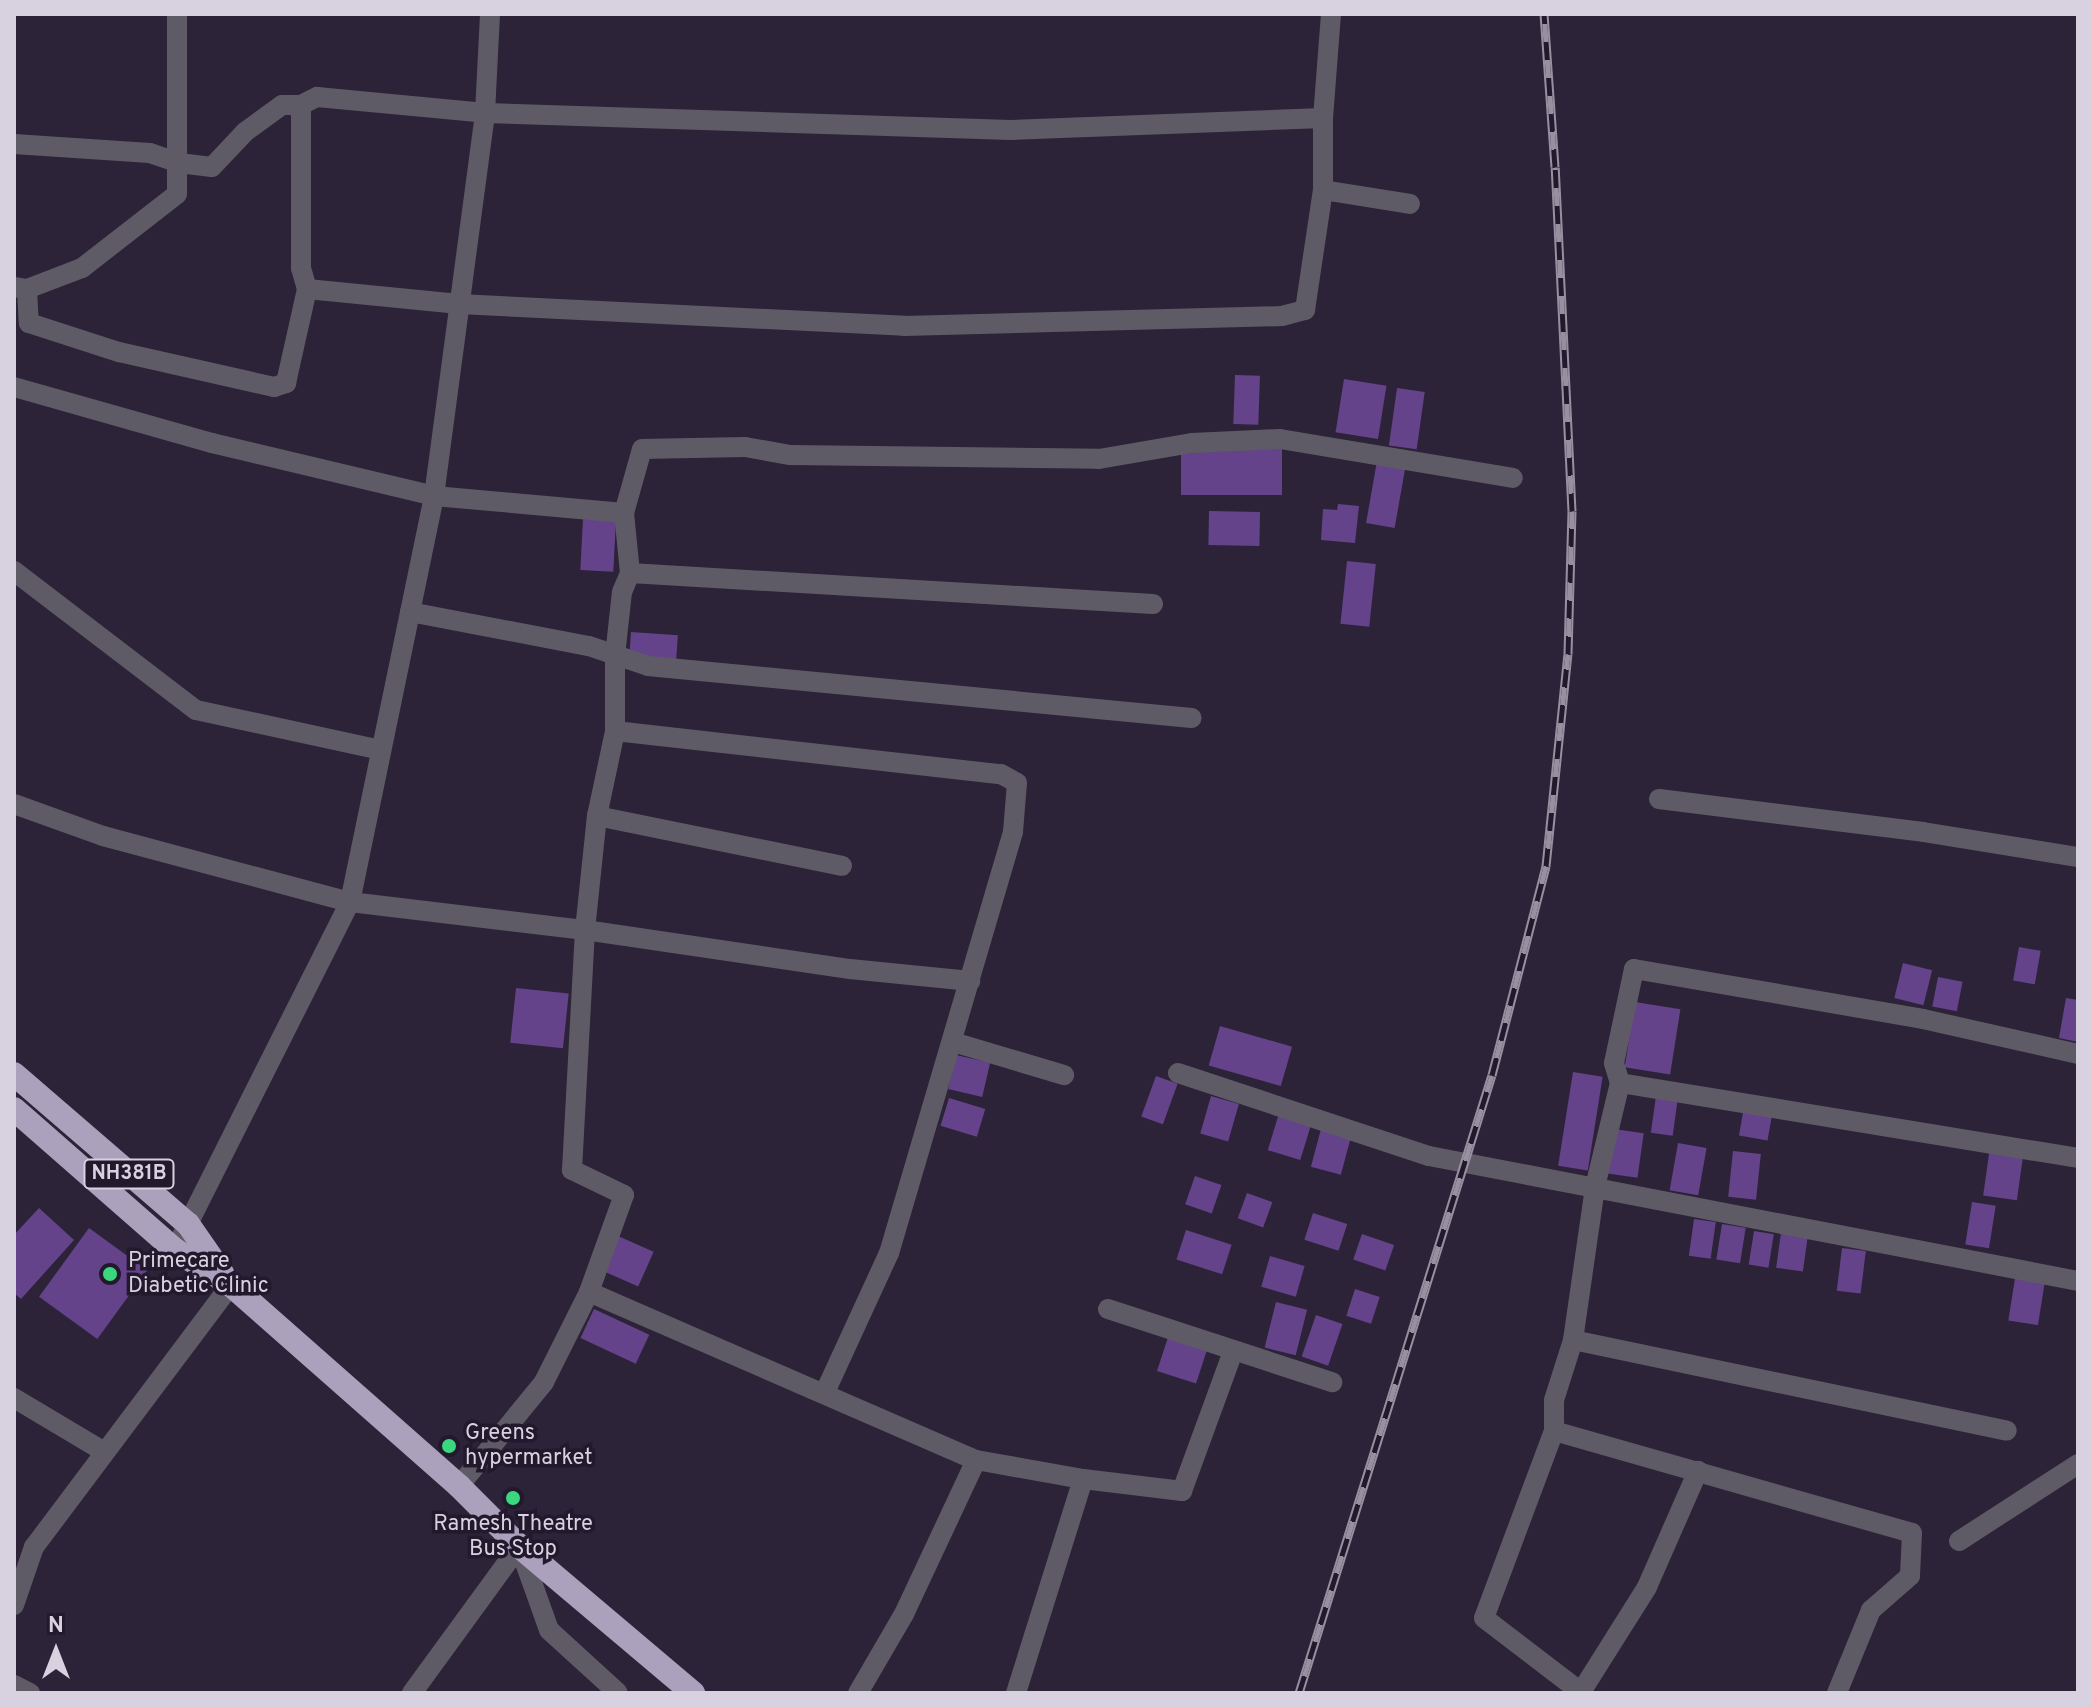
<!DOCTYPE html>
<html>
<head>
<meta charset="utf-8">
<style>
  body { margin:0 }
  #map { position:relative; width:2092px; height:1707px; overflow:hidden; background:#2c2338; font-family:Overpass,sans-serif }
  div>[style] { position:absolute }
  .building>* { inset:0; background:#64438a; transform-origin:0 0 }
  .street>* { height:20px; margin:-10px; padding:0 10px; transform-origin:10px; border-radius:10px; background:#5f5b66 }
  .highway>* { height:24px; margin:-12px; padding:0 12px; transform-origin:12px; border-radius:12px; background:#aca1bc }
  .rail>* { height:9px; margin-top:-4.5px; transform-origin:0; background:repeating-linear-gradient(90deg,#22192d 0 18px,#9790a1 0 36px); box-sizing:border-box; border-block:2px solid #9790a1 }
  .dots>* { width:22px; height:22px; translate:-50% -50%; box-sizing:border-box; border:4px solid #22192d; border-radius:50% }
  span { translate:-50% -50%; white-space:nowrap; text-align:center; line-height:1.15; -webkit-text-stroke:7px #22192d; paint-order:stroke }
  .shield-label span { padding:2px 6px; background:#22192d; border:2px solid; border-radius:6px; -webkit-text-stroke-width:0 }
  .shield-label { font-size:20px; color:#d8d2e0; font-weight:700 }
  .poi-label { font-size:22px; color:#d8d2e0 }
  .left { translate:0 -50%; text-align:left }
  .frame { position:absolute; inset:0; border:16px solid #d8d2e0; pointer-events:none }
  .north { position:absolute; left:16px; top:1611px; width:80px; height:80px; -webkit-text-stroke:6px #22192d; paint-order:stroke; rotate:0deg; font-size:22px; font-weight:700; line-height:32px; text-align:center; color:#d8d2e0 }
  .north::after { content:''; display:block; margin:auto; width:28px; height:36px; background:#d8d2e0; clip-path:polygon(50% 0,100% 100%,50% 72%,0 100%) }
</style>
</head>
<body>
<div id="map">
  <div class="building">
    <i style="left:1235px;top:375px;width:25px;height:49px;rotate:2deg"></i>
    <i style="left:1344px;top:379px;width:43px;height:54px;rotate:9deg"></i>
    <i style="left:1397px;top:388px;width:28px;height:58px;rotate:8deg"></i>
    <i style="left:1282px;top:445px;width:50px;height:101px;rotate:90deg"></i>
    <i style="left:1377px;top:461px;width:29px;height:63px;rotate:10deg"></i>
    <i style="clip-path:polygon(1338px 504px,1359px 506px,1355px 543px,1321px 540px,1323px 509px,1337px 510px)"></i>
    <i style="left:1209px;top:511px;width:51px;height:34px;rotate:1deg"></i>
    <i style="left:583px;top:519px;width:33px;height:51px;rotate:3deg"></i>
    <i style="left:1347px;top:561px;width:29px;height:63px;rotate:6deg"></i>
    <i style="left:631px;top:632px;width:47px;height:25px;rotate:4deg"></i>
    <i style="left:2019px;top:947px;width:22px;height:34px;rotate:10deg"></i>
    <i style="left:1903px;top:963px;width:30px;height:36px;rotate:14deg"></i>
    <i style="left:1938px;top:977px;width:25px;height:30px;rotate:11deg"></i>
    <i style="left:516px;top:988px;width:53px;height:55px;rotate:6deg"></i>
    <i style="clip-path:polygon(2066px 998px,2078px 1000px,2078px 1042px,2059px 1038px)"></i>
    <i style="left:1635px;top:1002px;width:46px;height:66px;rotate:9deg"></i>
    <i style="left:1220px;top:1026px;width:75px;height:41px;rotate:16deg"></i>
    <i style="left:956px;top:1055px;width:35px;height:35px;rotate:13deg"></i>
    <i style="left:1573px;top:1072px;width:30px;height:95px;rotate:9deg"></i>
    <i style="left:1156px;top:1076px;width:23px;height:43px;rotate:20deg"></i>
    <i style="left:1211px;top:1096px;width:29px;height:39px;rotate:16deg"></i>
    <i style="left:1656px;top:1096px;width:22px;height:37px;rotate:8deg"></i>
    <i style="left:949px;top:1098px;width:38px;height:29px;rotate:17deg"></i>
    <i style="left:1744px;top:1107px;width:29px;height:29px;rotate:10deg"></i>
    <i style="left:1280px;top:1110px;width:34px;height:42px;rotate:17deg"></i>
    <i style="left:1321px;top:1129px;width:31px;height:39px;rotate:15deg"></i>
    <i style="left:1614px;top:1129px;width:30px;height:45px;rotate:8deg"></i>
    <i style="left:1678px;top:1143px;width:29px;height:48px;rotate:10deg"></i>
    <i style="left:1990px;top:1147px;width:34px;height:49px;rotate:8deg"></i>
    <i style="left:1733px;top:1151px;width:28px;height:46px;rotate:6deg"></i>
    <i style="left:1195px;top:1176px;width:28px;height:30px;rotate:19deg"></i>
    <i style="left:1247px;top:1193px;width:27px;height:27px;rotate:20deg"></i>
    <i style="left:1972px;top:1202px;width:24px;height:43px;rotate:9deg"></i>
    <i style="clip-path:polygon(39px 1208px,74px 1240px,21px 1299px,14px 1293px,14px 1235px)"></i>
    <i style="left:1313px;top:1213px;width:36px;height:28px;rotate:18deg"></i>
    <i style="left:1694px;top:1219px;width:22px;height:37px;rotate:8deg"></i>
    <i style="left:1722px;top:1224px;width:24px;height:36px;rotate:9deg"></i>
    <i style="left:89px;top:1228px;width:72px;height:85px;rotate:36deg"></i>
    <i style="left:1186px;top:1230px;width:48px;height:31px;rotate:18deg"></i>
    <i style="left:1754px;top:1231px;width:20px;height:34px;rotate:9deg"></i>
    <i style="left:1781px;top:1233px;width:27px;height:35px;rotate:8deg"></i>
    <i style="left:1362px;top:1234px;width:34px;height:27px;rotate:19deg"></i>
    <i style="left:618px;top:1236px;width:39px;height:38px;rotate:24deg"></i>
    <i style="left:1842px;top:1248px;width:24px;height:43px;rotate:7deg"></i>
    <i style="left:1270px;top:1256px;width:36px;height:32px;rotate:16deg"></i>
    <i style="left:2016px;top:1272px;width:30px;height:49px;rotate:9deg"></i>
    <i style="left:1355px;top:1289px;width:26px;height:28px;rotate:18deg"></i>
    <i style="left:1276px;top:1302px;width:32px;height:47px;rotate:14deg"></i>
    <i style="left:594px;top:1309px;width:61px;height:32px;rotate:25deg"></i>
    <i style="left:1316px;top:1315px;width:28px;height:44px;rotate:19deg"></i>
    <i style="left:1170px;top:1331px;width:41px;height:42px;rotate:18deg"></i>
  </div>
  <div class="street">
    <i style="left:14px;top:144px;width:136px;rotate:3.8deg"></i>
    <i style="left:150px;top:153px;width:31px;rotate:19deg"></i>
    <i style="left:179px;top:163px;width:33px;rotate:7deg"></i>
    <i style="left:212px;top:167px;width:48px;rotate:-46.7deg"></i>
    <i style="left:245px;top:132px;width:46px;rotate:-36.1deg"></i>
    <i style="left:282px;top:105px;width:19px"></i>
    <i style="left:301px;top:105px;width:18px;rotate:-27deg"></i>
    <i style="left:317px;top:97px;width:169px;rotate:5.4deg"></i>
    <i style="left:485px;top:113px;width:526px;rotate:1.85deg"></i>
    <i style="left:1011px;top:130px;width:312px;rotate:-2.2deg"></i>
    <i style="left:1323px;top:190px;width:88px;rotate:9.1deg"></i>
    <i style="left:14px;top:287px;width:13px;rotate:9deg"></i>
    <i style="left:27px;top:289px;width:59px;rotate:-20.9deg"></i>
    <i style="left:82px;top:268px;width:120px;rotate:-37.9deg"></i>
    <i style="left:177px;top:194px;width:180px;rotate:-90deg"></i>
    <i style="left:27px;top:289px;width:34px;rotate:87deg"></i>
    <i style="left:29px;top:323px;width:95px;rotate:17.9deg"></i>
    <i style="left:119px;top:352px;width:159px;rotate:12.7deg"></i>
    <i style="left:274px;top:387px;width:13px;rotate:-18deg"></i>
    <i style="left:286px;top:383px;width:96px;rotate:-77.4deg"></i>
    <i style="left:307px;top:289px;width:22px;rotate:-106deg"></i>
    <i style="left:301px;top:268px;width:163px;rotate:-90deg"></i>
    <i style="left:307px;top:289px;width:153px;rotate:5.6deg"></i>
    <i style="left:459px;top:304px;width:446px;rotate:2.8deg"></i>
    <i style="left:904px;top:326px;width:378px;rotate:-1.5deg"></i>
    <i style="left:1282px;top:316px;width:24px;rotate:-15deg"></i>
    <i style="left:1305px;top:310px;width:121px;rotate:-81.5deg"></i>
    <i style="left:1323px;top:190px;width:72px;rotate:-90deg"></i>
    <i style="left:1323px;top:118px;width:104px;rotate:-85.6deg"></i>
    <i style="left:14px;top:387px;width:206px;rotate:15.8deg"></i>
    <i style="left:212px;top:443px;width:228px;rotate:13.4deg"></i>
    <i style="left:434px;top:496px;width:191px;rotate:5.1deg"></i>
    <i style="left:14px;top:571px;width:229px;rotate:37.4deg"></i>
    <i style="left:196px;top:710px;width:189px;rotate:12.2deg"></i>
    <i style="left:630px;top:573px;width:524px;rotate:3.39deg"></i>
    <i style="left:410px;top:612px;width:182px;rotate:10.8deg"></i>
    <i style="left:589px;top:646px;width:62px;rotate:18.7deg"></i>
    <i style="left:648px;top:666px;width:546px;rotate:5.46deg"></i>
    <i style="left:615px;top:731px;width:388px;rotate:6.4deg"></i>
    <i style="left:1001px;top:774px;width:18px;rotate:29deg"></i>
    <i style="left:1017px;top:783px;width:49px;rotate:94.7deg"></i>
    <i style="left:1013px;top:832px;width:439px;rotate:106.4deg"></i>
    <i style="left:889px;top:1253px;width:153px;rotate:114.7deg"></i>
    <i style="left:1659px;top:799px;width:266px;rotate:7.1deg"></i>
    <i style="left:1923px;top:832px;width:157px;rotate:9.2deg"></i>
    <i style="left:14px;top:804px;width:95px;rotate:19.8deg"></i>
    <i style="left:103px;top:836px;width:256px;rotate:15deg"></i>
    <i style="left:350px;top:902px;width:237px;rotate:6.8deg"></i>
    <i style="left:585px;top:930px;width:268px;rotate:8.4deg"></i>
    <i style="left:850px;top:969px;width:121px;rotate:5.7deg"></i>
    <i style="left:597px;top:816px;width:250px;rotate:11.5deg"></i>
    <i style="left:953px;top:1042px;width:116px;rotate:16.6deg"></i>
    <i style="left:1178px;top:1073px;width:264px;rotate:18.3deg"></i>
    <i style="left:1429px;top:1156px;width:661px;rotate:10.9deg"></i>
    <i style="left:1620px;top:1083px;width:464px;rotate:9.3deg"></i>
    <i style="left:182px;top:1236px;width:374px;rotate:-63.3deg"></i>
    <i style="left:350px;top:902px;width:415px;rotate:-78.3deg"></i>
    <i style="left:434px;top:496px;width:386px;rotate:-82.4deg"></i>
    <i style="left:485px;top:113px;width:99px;rotate:-87.1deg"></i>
    <i style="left:589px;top:1292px;width:422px;rotate:23.5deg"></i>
    <i style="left:976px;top:1460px;width:109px;rotate:10.1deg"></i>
    <i style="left:1083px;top:1479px;width:100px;rotate:6.9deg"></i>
    <i style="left:1182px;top:1491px;width:148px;rotate:-69.9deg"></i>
    <i style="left:1108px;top:1309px;width:236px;rotate:18.1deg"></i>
    <i style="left:1573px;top:1340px;width:443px;rotate:11.8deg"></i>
    <i style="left:14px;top:1398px;width:104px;rotate:30.8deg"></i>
    <i style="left:1554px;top:1431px;width:372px;rotate:15.9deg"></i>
    <i style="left:1912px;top:1533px;width:43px;rotate:92.7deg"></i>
    <i style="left:1910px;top:1576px;width:52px;rotate:138.9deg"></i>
    <i style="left:1871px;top:1610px;width:90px;rotate:112.3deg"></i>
    <i style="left:459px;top:1486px;width:134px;rotate:-50.7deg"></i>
    <i style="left:544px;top:1382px;width:101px;rotate:-63.4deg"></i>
    <i style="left:589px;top:1292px;width:103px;rotate:-70.2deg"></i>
    <i style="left:624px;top:1195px;width:58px;rotate:-154.3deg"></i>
    <i style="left:572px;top:1170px;width:240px;rotate:-86.9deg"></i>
    <i style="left:585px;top:930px;width:115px;rotate:-84deg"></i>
    <i style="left:597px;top:816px;width:87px;rotate:-78deg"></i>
    <i style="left:615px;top:731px;width:75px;rotate:-90deg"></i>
    <i style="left:615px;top:656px;width:64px;rotate:-83.8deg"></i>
    <i style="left:622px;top:592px;width:21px;rotate:-67deg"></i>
    <i style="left:630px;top:573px;width:60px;rotate:-95.7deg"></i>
    <i style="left:624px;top:513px;width:66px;rotate:-74.3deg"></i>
    <i style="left:642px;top:449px;width:103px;rotate:-1.1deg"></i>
    <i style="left:745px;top:447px;width:46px;rotate:10.1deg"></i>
    <i style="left:790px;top:455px;width:309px;rotate:0.7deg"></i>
    <i style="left:1099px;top:459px;width:94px;rotate:-9.8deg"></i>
    <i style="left:1192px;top:443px;width:88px;rotate:-2.6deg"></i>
    <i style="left:1280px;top:439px;width:236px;rotate:9.5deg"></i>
    <i style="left:1959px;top:1541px;width:142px;rotate:-32.9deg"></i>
    <i style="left:519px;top:1546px;width:89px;rotate:70.3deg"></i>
    <i style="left:549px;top:1630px;width:93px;rotate:42.4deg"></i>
    <i style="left:14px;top:1605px;width:61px;rotate:-71deg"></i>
    <i style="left:34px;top:1547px;width:328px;rotate:-53.1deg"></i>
    <i style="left:14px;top:1685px;width:18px;rotate:27deg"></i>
    <i style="left:1581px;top:1692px;width:124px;rotate:-57.8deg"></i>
    <i style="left:1647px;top:1587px;width:127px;rotate:-66.3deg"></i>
    <i style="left:412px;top:1693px;width:182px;rotate:-53.9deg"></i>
    <i style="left:858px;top:1693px;width:91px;rotate:-59.8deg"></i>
    <i style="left:904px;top:1614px;width:170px;rotate:-64.9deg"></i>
    <i style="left:1016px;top:1693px;width:224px;rotate:-72.6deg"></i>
    <i style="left:1582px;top:1693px;width:123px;rotate:-142.6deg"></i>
    <i style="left:1484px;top:1618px;width:200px;rotate:-69.5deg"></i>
    <i style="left:1554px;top:1431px;width:31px;rotate:-90deg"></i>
    <i style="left:1554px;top:1400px;width:63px;rotate:-72.4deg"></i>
    <i style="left:1573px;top:1340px;width:155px;rotate:-81.8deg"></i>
    <i style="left:1595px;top:1187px;width:107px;rotate:-76.5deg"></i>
    <i style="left:1620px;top:1083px;width:21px;rotate:-107deg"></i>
    <i style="left:1614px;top:1063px;width:96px;rotate:-78deg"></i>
    <i style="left:1634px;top:969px;width:293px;rotate:9.8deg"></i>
    <i style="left:1923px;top:1019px;width:159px;rotate:12.7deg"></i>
  </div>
  <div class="highway">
    <i style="left:14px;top:1074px;width:230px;rotate:40.8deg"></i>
    <i style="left:188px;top:1224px;width:60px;rotate:55.2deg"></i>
    <i style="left:14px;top:1109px;width:214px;rotate:41.2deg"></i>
    <i style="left:175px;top:1250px;width:66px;rotate:32deg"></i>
    <i style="left:231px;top:1285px;width:304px;rotate:41.4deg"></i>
    <i style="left:459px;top:1486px;width:85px;rotate:45deg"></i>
    <i style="left:519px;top:1546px;width:228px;rotate:40.2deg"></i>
  </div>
  <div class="rail">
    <i style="left:1299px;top:1693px;width:647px;rotate:-72.66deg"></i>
    <i style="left:1492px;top:1075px;width:216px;rotate:-75.5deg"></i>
    <i style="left:1546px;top:866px;width:213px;rotate:-84.1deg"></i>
    <i style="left:1568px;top:654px;width:143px;rotate:-88.4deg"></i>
    <i style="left:1572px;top:511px;width:344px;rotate:-92.8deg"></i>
    <i style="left:1555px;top:167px;width:153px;rotate:-94.1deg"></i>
  </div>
  <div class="dots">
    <i style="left:110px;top:1274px;background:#3ad77f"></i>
    <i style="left:449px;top:1446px;background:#3ad77f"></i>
    <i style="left:513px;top:1498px;background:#3ad77f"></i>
  </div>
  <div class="shield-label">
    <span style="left:129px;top:1174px">NH381B</span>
  </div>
  <div class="poi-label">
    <span class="left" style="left:128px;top:1274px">Primecare<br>Diabetic Clinic</span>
    <span class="left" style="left:465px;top:1446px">Greens<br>hypermarket</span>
    <span style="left:513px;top:1537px">Ramesh Theatre<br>Bus Stop</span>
  </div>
  <div class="frame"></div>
  <div class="north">N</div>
</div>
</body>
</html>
